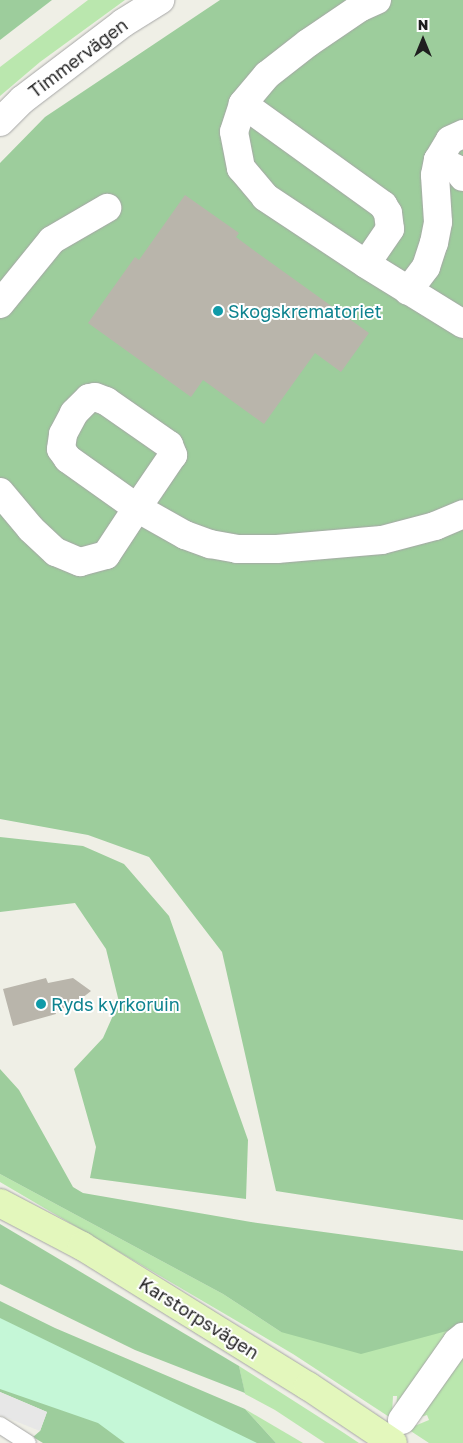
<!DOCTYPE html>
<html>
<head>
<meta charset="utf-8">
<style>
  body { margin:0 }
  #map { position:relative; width:463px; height:1443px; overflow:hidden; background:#efefe6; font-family:"Golos Text",sans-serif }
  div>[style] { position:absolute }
  .grass>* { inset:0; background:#bae7ae }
  .forest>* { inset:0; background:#9dcd9c }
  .park>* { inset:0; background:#c5f7d7 }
  .parking>* { inset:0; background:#e7e7e7 }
  .building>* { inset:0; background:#b9b5ab }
  .roads { filter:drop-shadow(0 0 1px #a6a6a6) drop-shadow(0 0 1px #a6a6a6) }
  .service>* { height:16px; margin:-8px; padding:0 8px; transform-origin:8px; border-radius:8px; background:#fff }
  .minor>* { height:28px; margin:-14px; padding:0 14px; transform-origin:14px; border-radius:14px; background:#fff }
  .tertiary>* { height:28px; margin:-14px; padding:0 14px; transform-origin:14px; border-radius:14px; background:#fff }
  .secondary>* { height:28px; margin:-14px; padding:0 14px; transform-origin:14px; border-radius:14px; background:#e3f7bc }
  .dots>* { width:14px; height:14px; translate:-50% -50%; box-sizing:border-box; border:2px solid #fff; border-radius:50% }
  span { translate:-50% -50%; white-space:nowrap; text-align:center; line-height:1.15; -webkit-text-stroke:4px #fff; paint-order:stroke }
  .street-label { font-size:18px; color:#1f1f1f }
  .culture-label { font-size:18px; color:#0d838f }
  .left { translate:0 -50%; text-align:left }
  .north { position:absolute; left:398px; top:15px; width:50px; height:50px; -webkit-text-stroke:4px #fff; paint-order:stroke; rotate:0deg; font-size:14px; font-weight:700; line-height:20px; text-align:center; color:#1f1f1f }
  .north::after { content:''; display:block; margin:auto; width:18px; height:22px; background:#1f1f1f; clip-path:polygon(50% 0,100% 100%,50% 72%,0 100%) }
</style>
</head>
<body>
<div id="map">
  <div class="grass">
    <i style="clip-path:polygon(88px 0,125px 0,40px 62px,0 96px,0 67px)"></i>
    <i style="clip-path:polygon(0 1174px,223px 1294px,281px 1332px,458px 1328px,396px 1412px,397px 1396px,393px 1396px,392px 1414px,412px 1427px,429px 1420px,427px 1415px,414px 1419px,463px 1347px,463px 1443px,429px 1443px,293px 1354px,0 1182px)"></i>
    <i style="clip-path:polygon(239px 1366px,344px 1433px,359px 1443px,325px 1443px,275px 1410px,245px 1394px)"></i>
    <i style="clip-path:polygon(245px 1409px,303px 1443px,276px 1443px)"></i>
  </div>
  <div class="forest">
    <i style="clip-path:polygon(0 0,52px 0,0 40px)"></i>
    <i style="clip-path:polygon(220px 0,463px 0,463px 1220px,276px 1191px,222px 952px,149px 857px,88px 835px,0 819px,0 163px,45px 117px)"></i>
    <i style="clip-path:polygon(0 837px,83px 846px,124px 864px,169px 916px,248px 1140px,246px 1199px,90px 1178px,96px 1147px,74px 1069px,103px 1038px,119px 1002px,106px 949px,75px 903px,0 912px)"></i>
    <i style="clip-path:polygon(0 1069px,19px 1090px,73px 1187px,83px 1193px,251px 1222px,463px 1251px,463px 1325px,458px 1328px,361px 1354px,281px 1332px,223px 1294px,0 1174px)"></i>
    <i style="clip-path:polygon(0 1224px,239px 1366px,245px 1393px,135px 1350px,0 1284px)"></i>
    <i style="clip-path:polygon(0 1301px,55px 1328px,245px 1409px,276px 1443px,43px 1443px,33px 1437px,40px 1431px,47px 1412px,0 1392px)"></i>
  </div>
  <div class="park">
    <i style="clip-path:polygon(0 1318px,257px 1443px,125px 1443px,98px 1423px,0 1389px)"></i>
  </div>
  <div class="parking">
    <i style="clip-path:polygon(0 1392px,47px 1412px,40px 1431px,0 1415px)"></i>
  </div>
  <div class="building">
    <i style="clip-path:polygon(185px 195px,239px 233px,236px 237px,252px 249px,369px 333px,341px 372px,315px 353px,264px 424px,203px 380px,191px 397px,88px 323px,135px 257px,139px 260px)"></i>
    <i style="clip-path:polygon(46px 978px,48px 983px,73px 978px,91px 991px,72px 1006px,55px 1010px,56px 1014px,13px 1026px,3px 989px)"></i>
  </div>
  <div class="roads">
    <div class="service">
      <i style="left:0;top:1425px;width:33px;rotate:33deg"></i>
    </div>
    <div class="minor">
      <i style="left:377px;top:0;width:17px;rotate:156deg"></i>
      <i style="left:361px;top:7px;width:64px;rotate:145.8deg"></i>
      <i style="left:308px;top:43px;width:52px;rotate:142deg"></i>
      <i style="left:267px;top:75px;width:38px;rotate:130deg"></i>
      <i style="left:243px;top:104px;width:29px;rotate:108deg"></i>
      <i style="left:234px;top:132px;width:37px;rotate:79deg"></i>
      <i style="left:241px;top:168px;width:38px;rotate:50deg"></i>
      <i style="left:265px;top:197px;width:121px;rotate:33.6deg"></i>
      <i style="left:366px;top:264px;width:114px;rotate:31.7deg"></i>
      <i style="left:243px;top:104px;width:173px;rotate:35.8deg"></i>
      <i style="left:383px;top:205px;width:9px;rotate:58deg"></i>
      <i style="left:388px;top:213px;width:16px;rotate:83deg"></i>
      <i style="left:390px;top:229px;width:42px;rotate:124.4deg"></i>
      <i style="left:438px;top:160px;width:21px;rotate:25deg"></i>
      <i style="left:457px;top:169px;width:10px;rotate:53deg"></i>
      <i style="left:408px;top:291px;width:30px;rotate:-53deg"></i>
      <i style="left:426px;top:267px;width:25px;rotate:-72deg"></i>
      <i style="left:434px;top:243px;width:21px;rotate:-79deg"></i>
      <i style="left:438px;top:222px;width:47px;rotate:-93.7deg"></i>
      <i style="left:435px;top:175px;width:15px;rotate:-79deg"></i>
      <i style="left:438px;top:160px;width:23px;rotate:-59deg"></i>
      <i style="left:450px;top:140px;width:14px;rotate:-25deg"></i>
      <i style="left:0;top:304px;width:82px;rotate:-50.9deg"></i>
      <i style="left:52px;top:240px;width:64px;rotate:-30.2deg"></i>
      <i style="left:95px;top:397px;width:12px;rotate:20deg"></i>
      <i style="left:106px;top:401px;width:77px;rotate:34.9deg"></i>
      <i style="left:169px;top:445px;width:11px;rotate:68deg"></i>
      <i style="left:173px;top:455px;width:64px;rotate:124.2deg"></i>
      <i style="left:137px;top:508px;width:85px;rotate:-144.6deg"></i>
      <i style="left:68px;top:459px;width:12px;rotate:-125deg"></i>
      <i style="left:61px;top:449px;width:15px;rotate:-82deg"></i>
      <i style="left:63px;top:434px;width:24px;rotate:-62deg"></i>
      <i style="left:74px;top:413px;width:21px;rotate:-45deg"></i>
      <i style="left:89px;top:398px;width:6px;rotate:-9deg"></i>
      <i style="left:0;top:492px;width:48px;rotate:50deg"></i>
      <i style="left:31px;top:529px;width:34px;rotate:43deg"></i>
      <i style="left:56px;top:552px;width:26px;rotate:23deg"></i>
      <i style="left:80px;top:562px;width:27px;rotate:-15deg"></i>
      <i style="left:106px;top:555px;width:56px;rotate:-56.6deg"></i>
      <i style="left:137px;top:508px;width:55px;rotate:29.4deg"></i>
      <i style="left:185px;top:535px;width:27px;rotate:20deg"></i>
      <i style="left:210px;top:544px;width:27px;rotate:10deg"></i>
      <i style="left:237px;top:549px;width:40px"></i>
      <i style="left:277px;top:549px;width:105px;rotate:-4.9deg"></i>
      <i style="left:382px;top:540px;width:55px;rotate:-14.8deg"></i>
      <i style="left:435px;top:526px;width:30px;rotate:-23deg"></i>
      <i style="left:402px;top:1420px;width:95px;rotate:-54.8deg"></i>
      <i style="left:457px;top:1342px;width:8px;rotate:-40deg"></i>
    </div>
    <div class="tertiary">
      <i style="left:0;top:122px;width:31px;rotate:-45deg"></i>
      <i style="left:22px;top:100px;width:127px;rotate:-37.3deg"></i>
      <i style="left:123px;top:23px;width:44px;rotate:-31.9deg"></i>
    </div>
    <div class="secondary">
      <i style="left:0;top:1203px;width:93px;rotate:27.7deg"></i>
      <i style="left:82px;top:1246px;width:266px;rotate:31.8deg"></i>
      <i style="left:308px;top:1386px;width:102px;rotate:33.8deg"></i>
    </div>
  </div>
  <div class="dots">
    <i style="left:218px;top:311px;background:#0f9aa8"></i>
    <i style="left:41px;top:1004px;background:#0f9aa8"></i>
  </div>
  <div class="street-label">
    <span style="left:78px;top:58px;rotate:-37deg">Timmervägen</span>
    <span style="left:199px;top:1318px;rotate:32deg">Karstorpsvägen</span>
  </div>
  <div class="culture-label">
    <span class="left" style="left:228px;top:311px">Skogskrematoriet</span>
    <span class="left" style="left:51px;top:1004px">Ryds kyrkoruin</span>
  </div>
  <div class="north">N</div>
</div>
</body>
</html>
